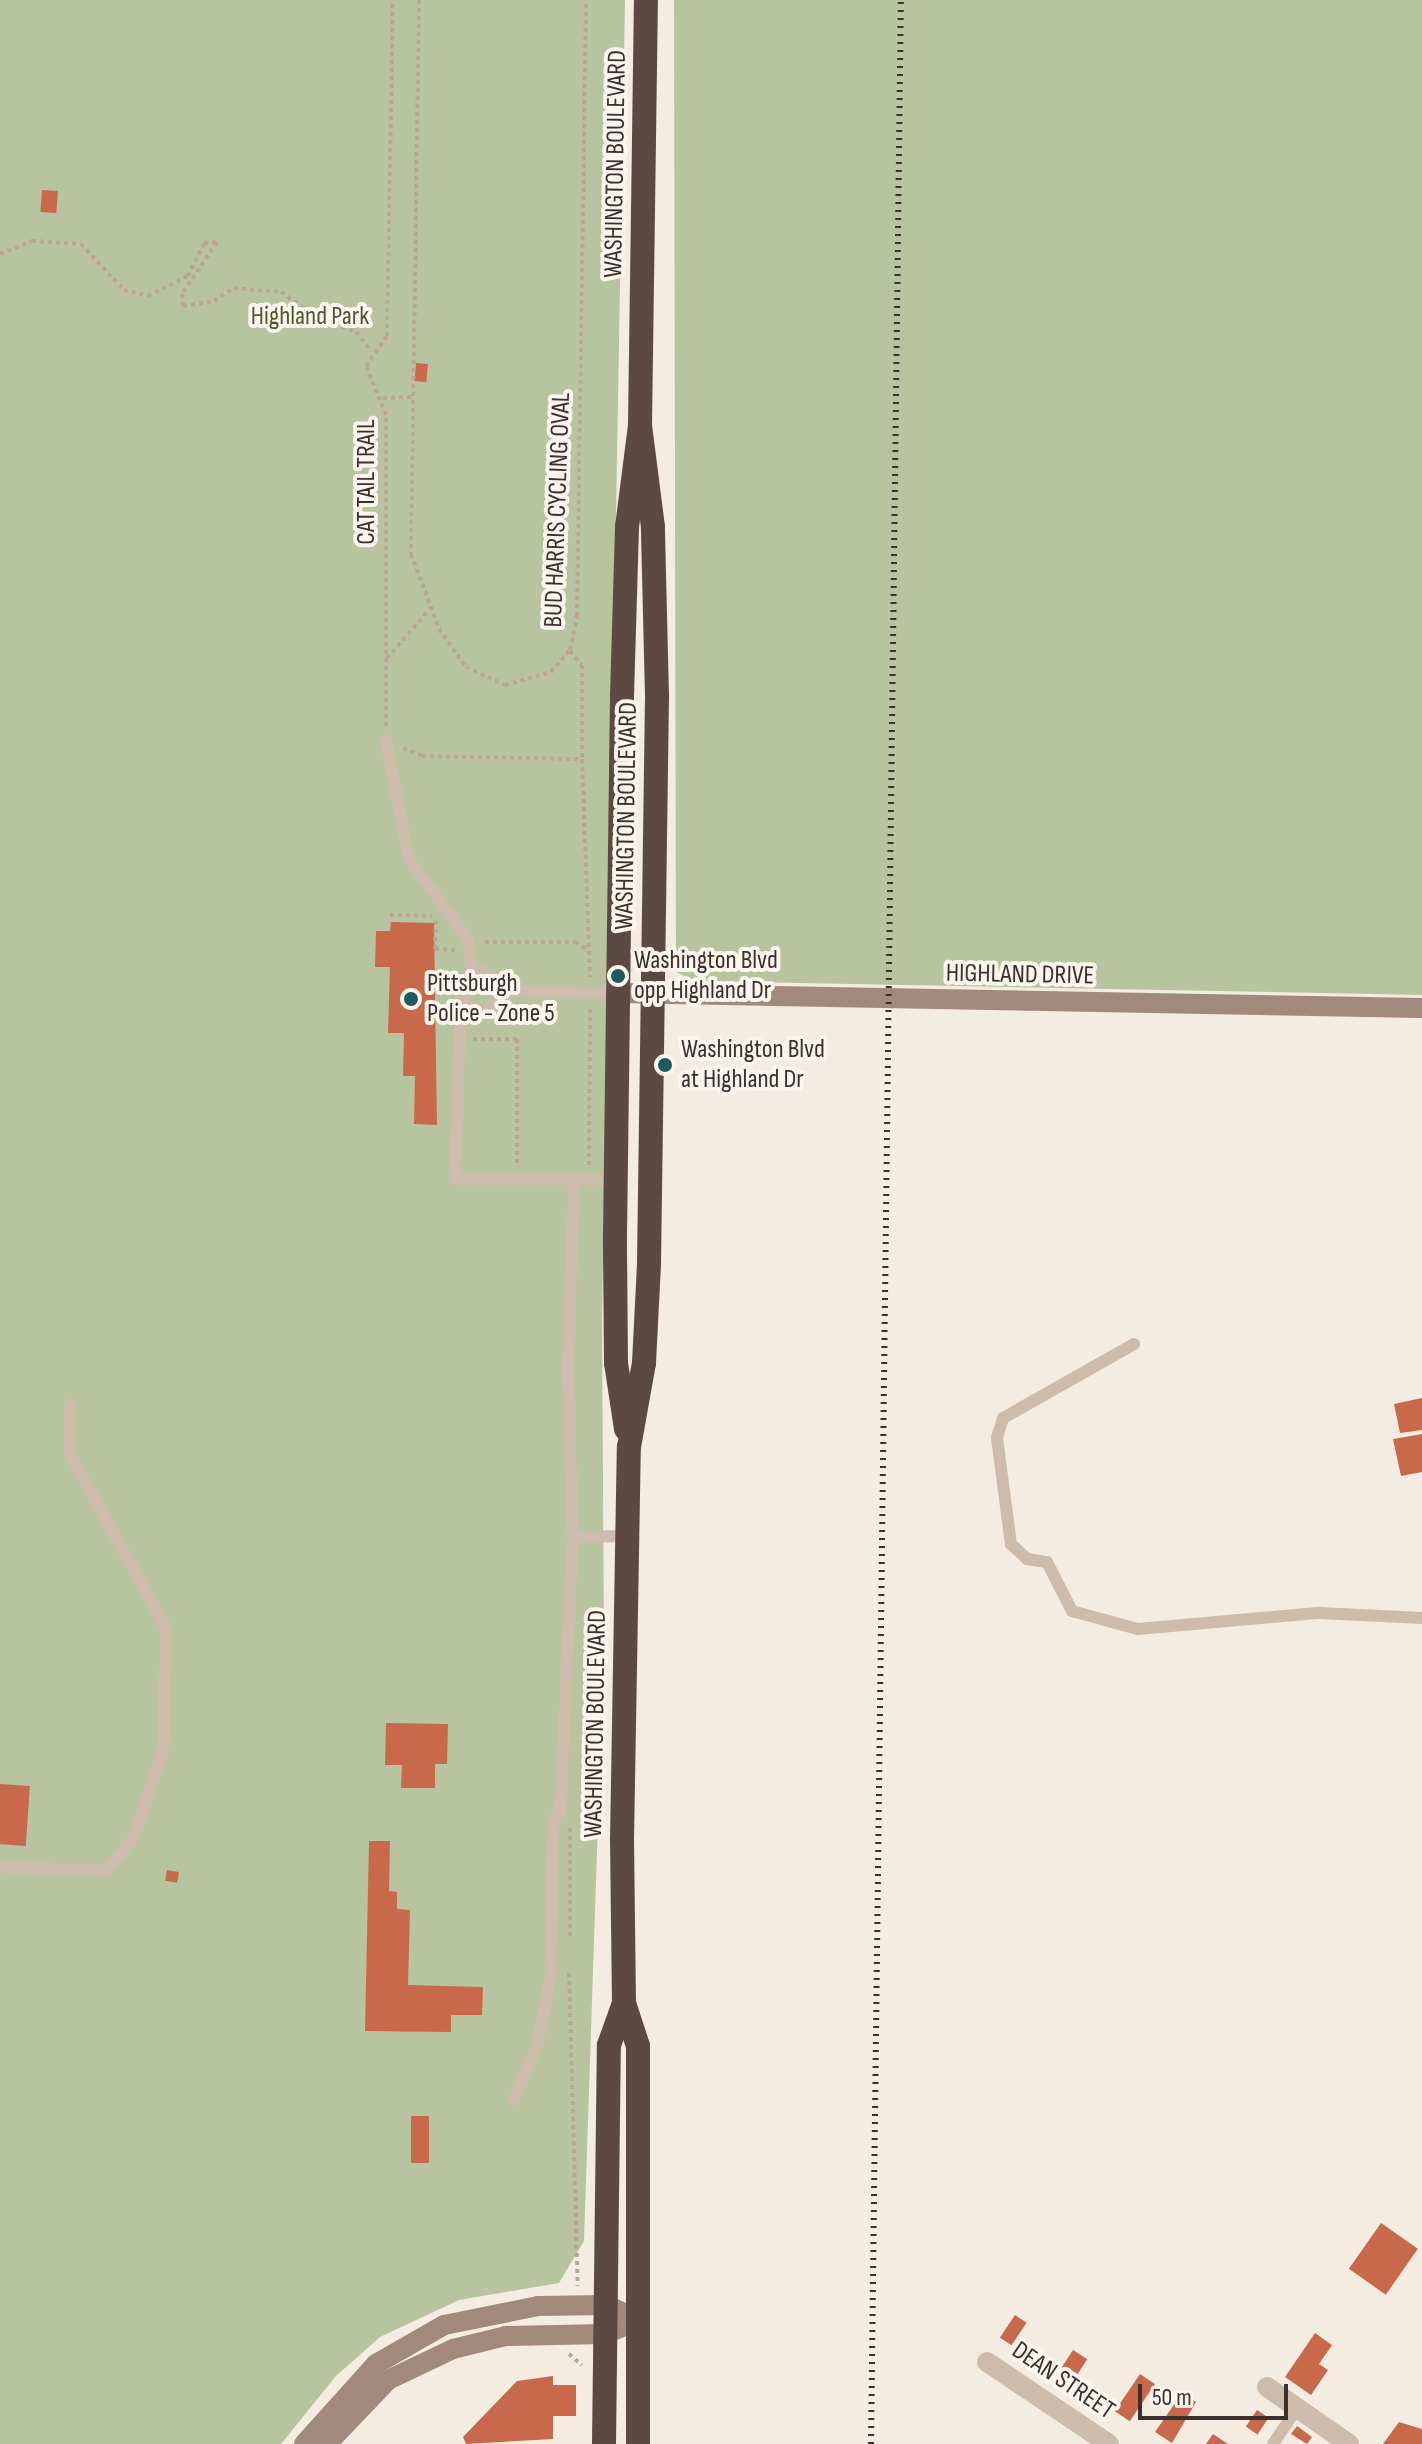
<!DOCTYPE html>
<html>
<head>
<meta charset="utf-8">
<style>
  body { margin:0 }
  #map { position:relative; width:1422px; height:2444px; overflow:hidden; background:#f4ebe1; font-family:"Sofia Sans Condensed",sans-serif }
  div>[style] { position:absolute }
  .green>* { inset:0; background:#b8c4a0 }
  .building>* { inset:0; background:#c8694b; transform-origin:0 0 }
  .path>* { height:4px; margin-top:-2px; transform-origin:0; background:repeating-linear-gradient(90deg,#b9a596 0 4px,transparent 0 8px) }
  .lane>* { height:12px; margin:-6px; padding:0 6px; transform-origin:6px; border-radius:6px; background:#cdbbac }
  .lane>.ring { margin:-6px; padding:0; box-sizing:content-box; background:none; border:12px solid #cdbbac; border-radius:50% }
  .street>* { height:20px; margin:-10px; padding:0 10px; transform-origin:10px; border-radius:10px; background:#cdbbac }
  .secondary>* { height:20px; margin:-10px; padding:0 10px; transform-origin:10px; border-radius:10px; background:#a18a7d }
  .highway>* { height:24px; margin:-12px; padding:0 12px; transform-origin:12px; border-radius:12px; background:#5c4a42 }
  .rail>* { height:6px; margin-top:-3px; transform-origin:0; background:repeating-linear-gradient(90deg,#3b302b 0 2px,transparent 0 8px) }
  .dots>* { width:22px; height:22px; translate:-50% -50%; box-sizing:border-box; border:4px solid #fbf5ee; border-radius:50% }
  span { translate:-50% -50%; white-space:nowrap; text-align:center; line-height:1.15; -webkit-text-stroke:8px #fbf5ee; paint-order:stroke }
  .street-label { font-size:26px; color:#3b302b }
  .park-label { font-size:26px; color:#4a5a2e }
  .poi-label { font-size:26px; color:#3b302b }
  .left { translate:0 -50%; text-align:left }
  .scale { position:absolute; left:1138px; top:2384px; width:150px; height:36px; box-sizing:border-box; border:4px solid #3b302b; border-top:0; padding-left:10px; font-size:24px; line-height:28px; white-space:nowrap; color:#3b302b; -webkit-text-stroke:6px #fbf5ee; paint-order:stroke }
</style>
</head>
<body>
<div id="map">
  <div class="green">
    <i style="clip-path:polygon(0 0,625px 0,602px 1318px,604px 1642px,584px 2241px,559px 2283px,459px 2300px,380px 2337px,336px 2376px,281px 2444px,0 2444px)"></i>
    <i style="clip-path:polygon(674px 0,1422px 0,1422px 995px,695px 981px,676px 972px)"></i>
  </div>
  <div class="building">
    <i style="left:42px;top:190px;width:16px;height:22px;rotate:4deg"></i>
    <i style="left:416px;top:363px;width:12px;height:18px;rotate:5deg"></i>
    <i style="clip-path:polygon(391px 922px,434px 923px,437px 1125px,414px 1124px,415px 1076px,403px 1076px,404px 1033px,388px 1033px,390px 967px,375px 967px,376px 931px,390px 931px)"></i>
    <i style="clip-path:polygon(1422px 1398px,1422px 1430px,1400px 1433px,1394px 1404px)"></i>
    <i style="clip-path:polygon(1422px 1434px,1422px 1472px,1401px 1476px,1393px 1439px)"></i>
    <i style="clip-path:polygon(386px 1723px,448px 1724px,447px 1764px,435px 1764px,435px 1788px,401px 1788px,402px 1765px,385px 1765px)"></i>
    <i style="left:0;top:1784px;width:30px;height:60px;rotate:4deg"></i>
    <i style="clip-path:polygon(369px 1841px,390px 1841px,389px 1891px,397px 1892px,397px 1909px,410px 1910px,408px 1985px,483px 1987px,482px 2015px,451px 2015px,451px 2032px,365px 2031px)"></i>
    <i style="left:167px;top:1870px;width:12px;height:11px;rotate:9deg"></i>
    <i style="left:411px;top:2116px;width:18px;height:47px"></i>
    <i style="left:1381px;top:2223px;width:45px;height:56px;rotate:35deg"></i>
    <i style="left:1015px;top:2315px;width:14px;height:27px;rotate:34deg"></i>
    <i style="clip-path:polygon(1315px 2333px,1332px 2345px,1319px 2364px,1328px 2370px,1311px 2395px,1285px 2377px)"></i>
    <i style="left:1073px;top:2350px;width:17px;height:33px;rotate:33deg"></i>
    <i style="left:1140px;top:2374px;width:18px;height:45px;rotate:34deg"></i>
    <i style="clip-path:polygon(553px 2376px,553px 2385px,576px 2385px,576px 2416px,553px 2416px,553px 2439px,466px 2444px,463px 2437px,517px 2381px)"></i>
    <i style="clip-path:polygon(1182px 2393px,1196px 2402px,1172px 2443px,1155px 2432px)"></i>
    <i style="left:1257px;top:2410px;width:14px;height:20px;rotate:34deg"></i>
    <i style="clip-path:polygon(1399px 2422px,1422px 2429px,1422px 2444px,1383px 2444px)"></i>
    <i style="clip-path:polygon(1297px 2426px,1312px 2437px,1307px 2444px,1291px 2434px)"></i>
    <i style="clip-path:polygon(1213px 2434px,1228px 2444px,1206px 2444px)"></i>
  </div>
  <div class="path">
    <i style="left:419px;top:0;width:554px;rotate:90.83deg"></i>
    <i style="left:411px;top:554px;width:80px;rotate:69.5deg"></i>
    <i style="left:439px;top:629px;width:47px;rotate:54.6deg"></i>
    <i style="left:466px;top:667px;width:43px;rotate:24.8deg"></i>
    <i style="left:505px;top:685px;width:48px;rotate:-15.8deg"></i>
    <i style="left:551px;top:672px;width:29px;rotate:-49deg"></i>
    <i style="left:570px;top:650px;width:35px;rotate:-78deg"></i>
    <i style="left:577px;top:616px;width:616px;rotate:-89.16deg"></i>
    <i style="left:0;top:254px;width:35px;rotate:-22deg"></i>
    <i style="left:32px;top:241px;width:49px;rotate:3.5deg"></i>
    <i style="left:81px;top:244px;width:63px;rotate:46.9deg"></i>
    <i style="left:124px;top:290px;width:25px;rotate:14deg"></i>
    <i style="left:148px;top:296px;width:45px;rotate:-26.6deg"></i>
    <i style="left:188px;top:276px;width:37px;rotate:-64deg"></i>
    <i style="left:204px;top:243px;width:13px;rotate:-4deg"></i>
    <i style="left:217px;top:242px;width:63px;rotate:123.9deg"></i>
    <i style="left:182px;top:294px;width:12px;rotate:85deg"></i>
    <i style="left:183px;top:306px;width:31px;rotate:-9deg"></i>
    <i style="left:214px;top:301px;width:24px;rotate:-33deg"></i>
    <i style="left:234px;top:288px;width:47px;rotate:4.9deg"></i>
    <i style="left:281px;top:292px;width:47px;rotate:35.4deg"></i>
    <i style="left:319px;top:319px;width:39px;rotate:19deg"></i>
    <i style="left:356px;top:332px;width:24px;rotate:52deg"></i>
    <i style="left:383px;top:398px;width:30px;rotate:-2deg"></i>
    <i style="left:570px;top:651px;width:18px;rotate:49deg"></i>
    <i style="left:582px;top:665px;width:95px;rotate:90deg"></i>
    <i style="left:387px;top:658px;width:62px;rotate:-48.9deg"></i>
    <i style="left:386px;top:726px;width:311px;rotate:-90deg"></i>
    <i style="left:386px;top:415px;width:53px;rotate:-112.2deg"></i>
    <i style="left:366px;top:366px;width:37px;rotate:-55deg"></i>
    <i style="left:387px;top:336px;width:336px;rotate:-89deg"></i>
    <i style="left:403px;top:748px;width:21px;rotate:23deg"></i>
    <i style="left:422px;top:756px;width:160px;rotate:1.1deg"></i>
    <i style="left:582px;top:759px;width:218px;rotate:87.9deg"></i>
    <i style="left:390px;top:915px;width:42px;rotate:1.4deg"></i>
    <i style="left:436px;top:921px;width:28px;rotate:92deg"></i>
    <i style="left:435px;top:949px;width:21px;rotate:3deg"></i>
    <i style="left:485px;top:942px;width:90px"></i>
    <i style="left:575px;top:942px;width:16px;rotate:30deg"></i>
    <i style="left:473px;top:1039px;width:44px"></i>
    <i style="left:517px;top:1039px;width:127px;rotate:90deg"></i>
    <i style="left:589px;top:1165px;width:159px;rotate:-89.6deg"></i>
    <i style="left:570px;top:1936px;width:111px;rotate:-90deg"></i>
    <i style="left:569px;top:1973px;width:313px;rotate:88.4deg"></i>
    <i style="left:569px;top:2354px;width:17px;rotate:40deg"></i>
  </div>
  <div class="lane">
    <i style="left:386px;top:740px;width:121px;rotate:79.1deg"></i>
    <i style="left:409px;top:859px;width:99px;rotate:53.6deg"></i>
    <i style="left:468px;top:939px;width:35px;rotate:83deg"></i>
    <i class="ring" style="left:461px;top:972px;width:26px;height:26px"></i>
    <i style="left:499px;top:991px;width:119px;rotate:1deg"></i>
    <i style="left:469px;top:1007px;width:22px;rotate:114deg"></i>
    <i style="left:460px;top:1027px;width:152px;rotate:91.9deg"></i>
    <i style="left:455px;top:1179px;width:160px"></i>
    <i style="left:1134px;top:1344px;width:150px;rotate:150.5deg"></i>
    <i style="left:1003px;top:1418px;width:21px;rotate:107deg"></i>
    <i style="left:997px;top:1438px;width:107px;rotate:82.5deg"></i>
    <i style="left:1011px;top:1544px;width:22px;rotate:43deg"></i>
    <i style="left:1027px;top:1559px;width:20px;rotate:9deg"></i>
    <i style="left:1047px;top:1562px;width:55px;rotate:63deg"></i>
    <i style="left:1072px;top:1611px;width:68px;rotate:15.3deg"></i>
    <i style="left:1138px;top:1629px;width:182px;rotate:-5.1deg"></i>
    <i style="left:1319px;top:1613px;width:103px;rotate:2.8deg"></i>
    <i style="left:573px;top:1537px;width:54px;rotate:-1.1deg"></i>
    <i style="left:0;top:1867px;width:106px;rotate:2.2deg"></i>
    <i style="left:106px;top:1871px;width:44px;rotate:-50.5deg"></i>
    <i style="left:134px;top:1837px;width:92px;rotate:-71.6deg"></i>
    <i style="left:163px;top:1750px;width:122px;rotate:-88.6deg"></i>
    <i style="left:166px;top:1628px;width:199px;rotate:-118.9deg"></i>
    <i style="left:70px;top:1454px;width:50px;rotate:-90deg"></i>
    <i style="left:514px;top:2100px;width:59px;rotate:-66.9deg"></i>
    <i style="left:537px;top:2046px;width:72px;rotate:-78.8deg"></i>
    <i style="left:551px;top:1975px;width:155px;rotate:-89.3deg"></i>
    <i style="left:553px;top:1820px;width:11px;rotate:-49deg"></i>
    <i style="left:560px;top:1812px;width:275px;rotate:-87.3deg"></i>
    <i style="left:573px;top:1537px;width:167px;rotate:-91.7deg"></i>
    <i style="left:568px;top:1370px;width:191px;rotate:-88.2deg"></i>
    <i style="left:1273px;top:2444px;width:43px;rotate:-56.3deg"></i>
  </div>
  <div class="street">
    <i style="left:987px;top:2362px;width:147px;rotate:33.9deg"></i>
    <i style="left:1267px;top:2387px;width:100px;rotate:34.8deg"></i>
  </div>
  <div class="secondary">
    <i style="left:618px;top:993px;width:804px;rotate:1.07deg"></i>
    <i style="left:304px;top:2444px;width:108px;rotate:-48deg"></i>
    <i style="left:376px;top:2364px;width:78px;rotate:-29.8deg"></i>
    <i style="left:444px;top:2325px;width:96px;rotate:-11.4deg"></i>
    <i style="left:538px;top:2306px;width:68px;rotate:-0.8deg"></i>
    <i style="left:606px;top:2305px;width:36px;rotate:24deg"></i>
    <i style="left:327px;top:2444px;width:88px;rotate:-46.4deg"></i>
    <i style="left:388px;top:2380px;width:72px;rotate:-25.5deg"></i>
    <i style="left:453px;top:2349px;width:55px;rotate:-13.8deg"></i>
    <i style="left:506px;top:2336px;width:99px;rotate:-1.2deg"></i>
    <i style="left:605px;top:2334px;width:37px;rotate:-22deg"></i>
  </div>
  <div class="highway">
    <i style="left:626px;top:1429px;width:67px;rotate:-98.6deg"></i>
    <i style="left:616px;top:1363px;width:127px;rotate:-90.5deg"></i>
    <i style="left:615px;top:1236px;width:540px;rotate:-89.26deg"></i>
    <i style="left:622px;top:696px;width:169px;rotate:-88.3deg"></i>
    <i style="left:627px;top:527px;width:103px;rotate:-82.7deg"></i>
    <i style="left:640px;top:425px;width:425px;rotate:-89.2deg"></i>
    <i style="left:604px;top:2444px;width:399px;rotate:-89.3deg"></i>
    <i style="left:609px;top:2045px;width:45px;rotate:-70.3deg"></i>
    <i style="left:638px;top:2444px;width:398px;rotate:-90deg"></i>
    <i style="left:638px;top:2046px;width:45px;rotate:-108deg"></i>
    <i style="left:624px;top:2003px;width:164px;rotate:-90.7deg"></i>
    <i style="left:622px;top:1839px;width:392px;rotate:-89deg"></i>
    <i style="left:629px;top:1447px;width:85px;rotate:-79.9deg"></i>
    <i style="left:644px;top:1363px;width:100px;rotate:-87.1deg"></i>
    <i style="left:649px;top:1263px;width:567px;rotate:-89.19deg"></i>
    <i style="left:657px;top:696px;width:169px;rotate:-91.4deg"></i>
    <i style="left:653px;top:527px;width:103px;rotate:-97.3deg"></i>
  </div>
  <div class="rail">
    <i style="left:871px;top:2444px;width:2444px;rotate:-89.3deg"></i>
  </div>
  <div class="dots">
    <i style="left:618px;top:976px;background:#1f5a5e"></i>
    <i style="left:411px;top:999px;background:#1f5a5e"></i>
    <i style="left:665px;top:1065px;background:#1f5a5e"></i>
  </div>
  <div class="street-label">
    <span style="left:616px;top:164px;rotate:-89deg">WASHINGTON BOULEVARD</span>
    <span style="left:367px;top:482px;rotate:-90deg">CAT TAIL TRAIL</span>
    <span style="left:558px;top:510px;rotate:-88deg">BUD HARRIS CYCLING OVAL</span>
    <span style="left:627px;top:816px;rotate:-89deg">WASHINGTON BOULEVARD</span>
    <span style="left:1020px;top:975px;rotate:1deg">HIGHLAND DRIVE</span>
    <span style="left:596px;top:1724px;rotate:-89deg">WASHINGTON BOULEVARD</span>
    <span style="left:1063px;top:2381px;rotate:34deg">DEAN STREET</span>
  </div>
  <div class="park-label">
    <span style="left:310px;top:317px">Highland Park</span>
  </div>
  <div class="poi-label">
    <span class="left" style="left:634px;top:976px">Washington Blvd<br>opp Highland Dr</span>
    <span class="left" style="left:427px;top:999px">Pittsburgh<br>Police - Zone 5</span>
    <span class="left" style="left:681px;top:1065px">Washington Blvd<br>at Highland Dr</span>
  </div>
  <div class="scale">50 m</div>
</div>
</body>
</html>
